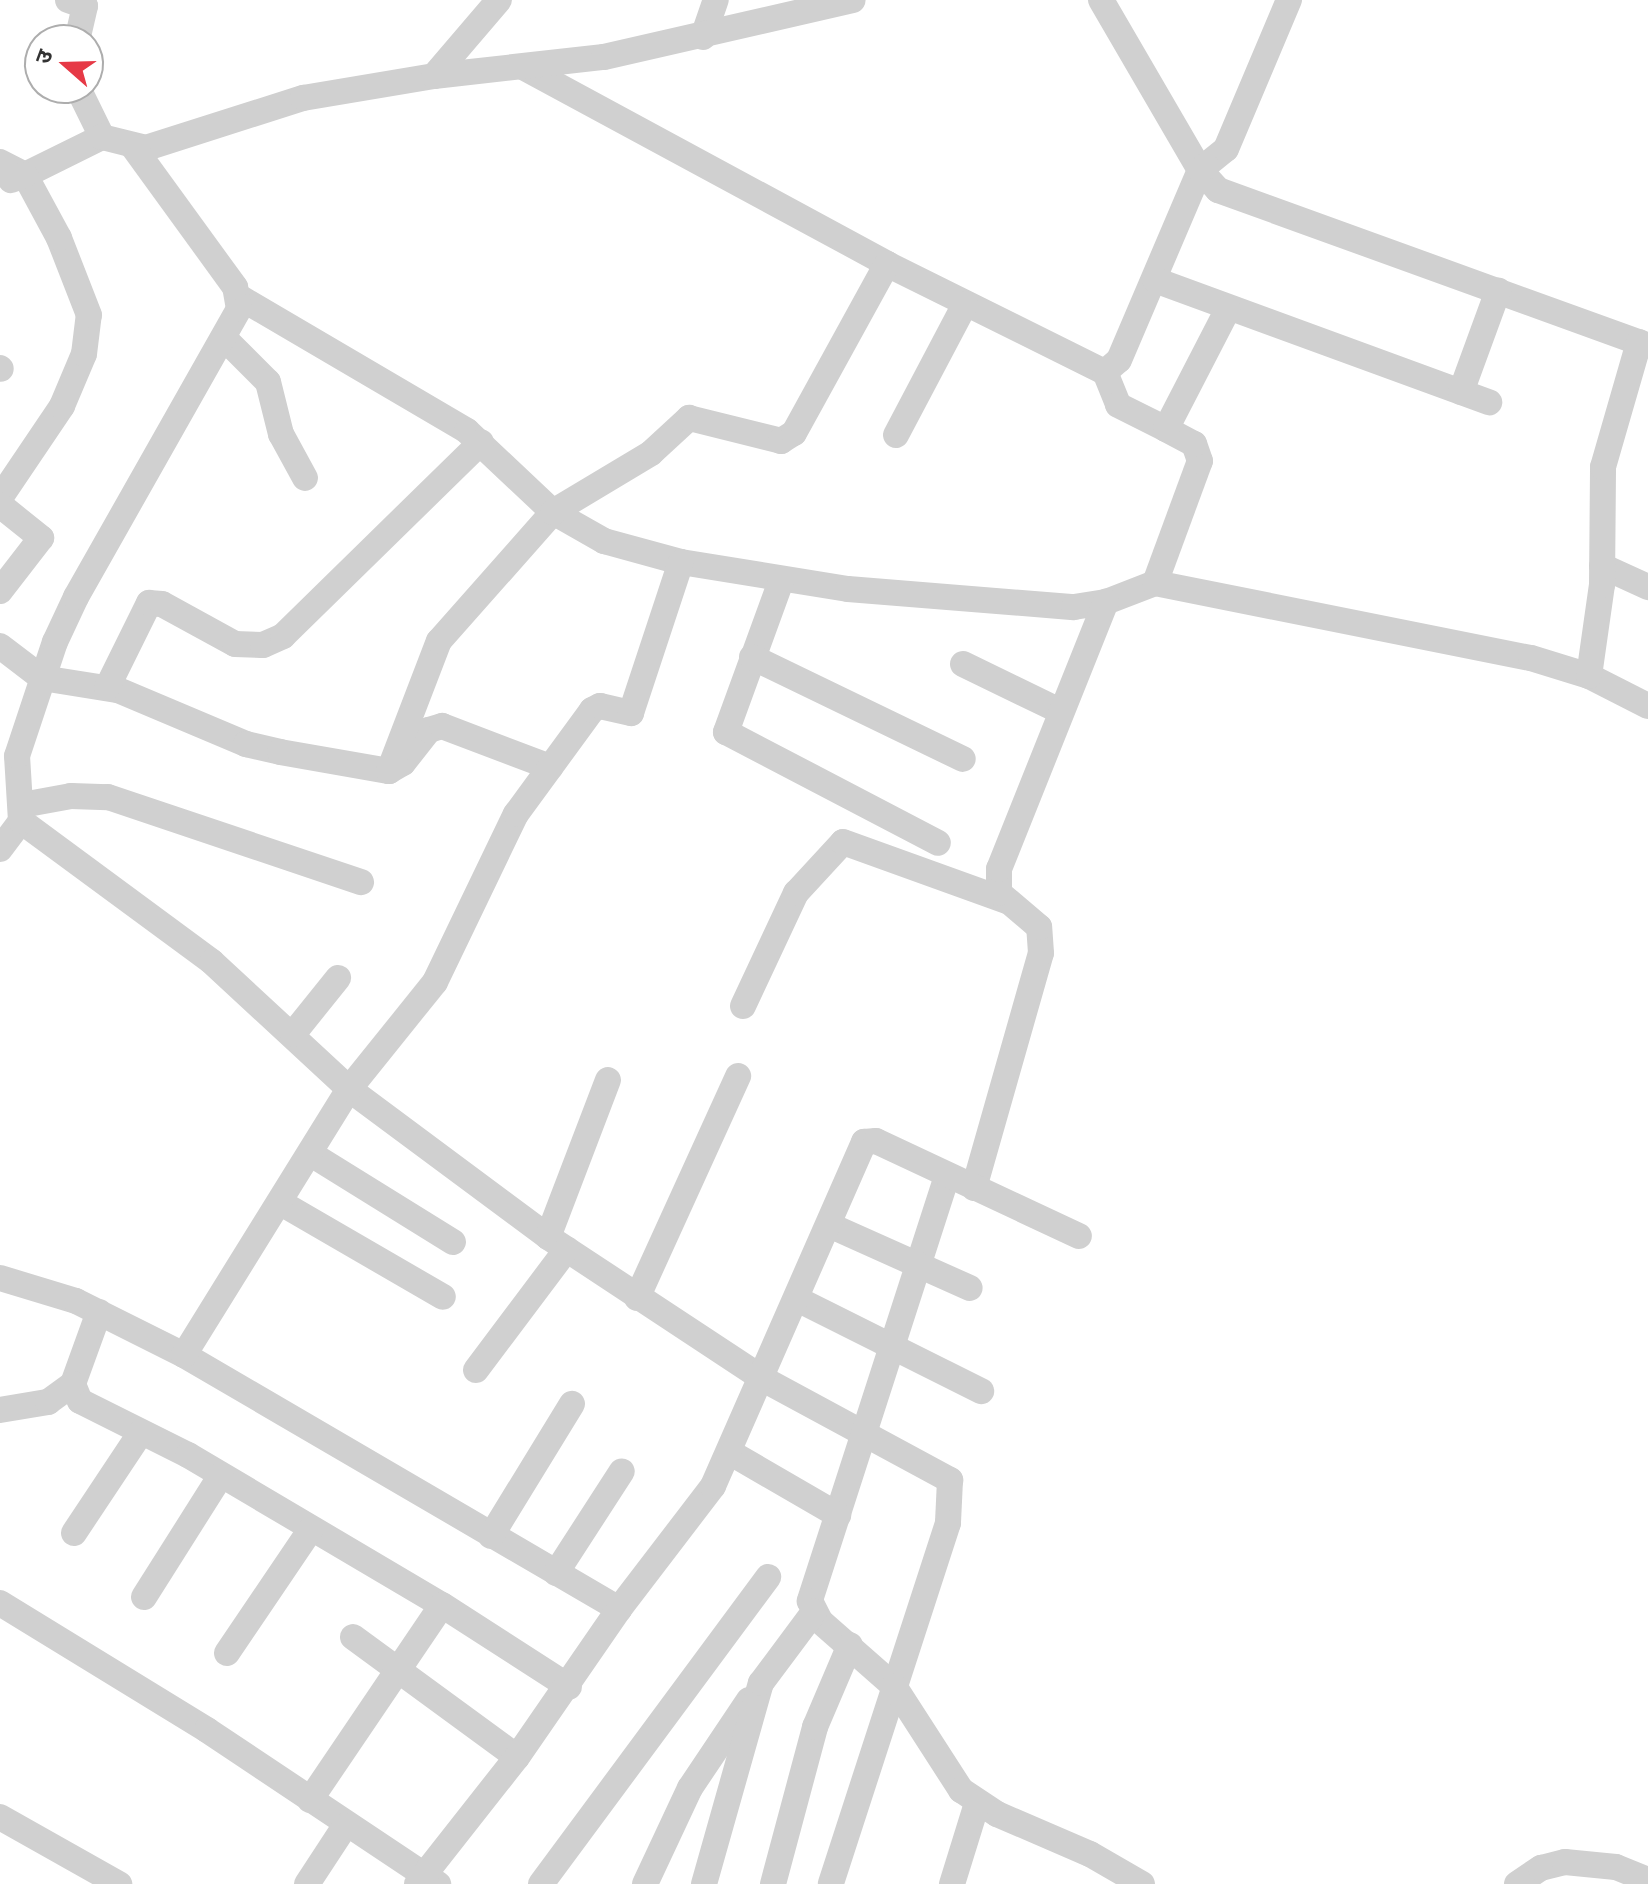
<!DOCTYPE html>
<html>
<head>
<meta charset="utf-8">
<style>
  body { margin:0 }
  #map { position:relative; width:1648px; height:1884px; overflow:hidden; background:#fff; font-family:Raleway,"Noto Sans Devanagari",sans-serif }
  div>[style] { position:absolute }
  .minor>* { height:26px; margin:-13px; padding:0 13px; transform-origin:13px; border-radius:13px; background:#d0d0d0 }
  span { translate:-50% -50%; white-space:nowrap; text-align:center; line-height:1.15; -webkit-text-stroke:8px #fff; paint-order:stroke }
  .north { position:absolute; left:24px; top:24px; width:80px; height:80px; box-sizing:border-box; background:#fff; border:2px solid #adadad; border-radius:50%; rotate:290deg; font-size:22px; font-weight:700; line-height:32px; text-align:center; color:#333 }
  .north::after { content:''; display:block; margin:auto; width:28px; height:36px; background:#e63946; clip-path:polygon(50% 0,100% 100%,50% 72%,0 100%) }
</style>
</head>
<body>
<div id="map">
  <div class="minor">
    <i style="left:68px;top:0;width:18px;rotate:19deg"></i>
    <i style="left:85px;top:6px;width:35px;rotate:103deg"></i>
    <i style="left:1101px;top:0;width:197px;rotate:59.8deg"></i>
    <i style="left:1200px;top:170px;width:27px;rotate:48deg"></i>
    <i style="left:1218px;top:190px;width:457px;rotate:19.9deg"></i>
    <i style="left:703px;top:37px;width:39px;rotate:-71deg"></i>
    <i style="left:525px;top:68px;width:412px;rotate:28.4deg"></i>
    <i style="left:887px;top:264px;width:243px;rotate:26.4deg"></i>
    <i style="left:1105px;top:372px;width:18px;rotate:-41deg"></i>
    <i style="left:1119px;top:360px;width:207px;rotate:-66.9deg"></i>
    <i style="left:1200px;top:170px;width:33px;rotate:-39deg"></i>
    <i style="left:1226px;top:149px;width:162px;rotate:-67.1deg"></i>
    <i style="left:434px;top:76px;width:100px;rotate:-49.5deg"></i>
    <i style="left:78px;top:88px;width:55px;rotate:63.9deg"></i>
    <i style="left:0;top:162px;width:28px;rotate:27deg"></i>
    <i style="left:25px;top:175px;width:86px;rotate:-26.3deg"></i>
    <i style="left:102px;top:137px;width:45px;rotate:14deg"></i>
    <i style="left:146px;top:148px;width:165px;rotate:-17.7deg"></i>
    <i style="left:303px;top:98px;width:133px;rotate:-9.5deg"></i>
    <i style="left:434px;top:76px;width:171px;rotate:-6.4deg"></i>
    <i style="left:604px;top:57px;width:255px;rotate:-12.9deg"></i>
    <i style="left:1155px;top:280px;width:356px;rotate:20.1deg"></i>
    <i style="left:239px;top:297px;width:264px;rotate:30.4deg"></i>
    <i style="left:467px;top:431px;width:118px;rotate:43.3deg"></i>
    <i style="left:553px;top:512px;width:59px;rotate:29.6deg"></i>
    <i style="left:604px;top:541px;width:80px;rotate:15.3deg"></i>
    <i style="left:681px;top:562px;width:169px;rotate:9.2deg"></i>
    <i style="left:848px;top:589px;width:227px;rotate:4.6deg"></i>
    <i style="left:1074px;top:607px;width:32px;rotate:-9deg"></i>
    <i style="left:1106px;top:602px;width:53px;rotate:-21.2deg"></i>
    <i style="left:1155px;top:583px;width:383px;rotate:11.3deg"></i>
    <i style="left:1531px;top:658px;width:61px;rotate:17.2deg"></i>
    <i style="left:1589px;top:676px;width:66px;rotate:27deg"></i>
    <i style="left:226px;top:340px;width:59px;rotate:45deg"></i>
    <i style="left:268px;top:382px;width:54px;rotate:76deg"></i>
    <i style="left:281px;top:434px;width:50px;rotate:61.4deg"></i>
    <i style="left:0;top:368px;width:1px;rotate:45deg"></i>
    <i style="left:1105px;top:372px;width:35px;rotate:68deg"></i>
    <i style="left:1118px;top:405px;width:54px;rotate:26.6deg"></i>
    <i style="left:1461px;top:392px;width:108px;rotate:-69.9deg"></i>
    <i style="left:896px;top:435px;width:148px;rotate:-62.2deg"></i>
    <i style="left:0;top:498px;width:111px;rotate:-56deg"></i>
    <i style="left:62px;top:406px;width:56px;rotate:-67.1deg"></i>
    <i style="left:84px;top:354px;width:39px;rotate:-83deg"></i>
    <i style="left:89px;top:315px;width:83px;rotate:-111.3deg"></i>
    <i style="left:59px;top:238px;width:72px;rotate:-118.4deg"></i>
    <i style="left:25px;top:175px;width:15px;rotate:160deg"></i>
    <i style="left:0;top:505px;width:53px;rotate:38.8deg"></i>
    <i style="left:41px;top:538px;width:67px;rotate:127.7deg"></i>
    <i style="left:1602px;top:566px;width:51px;rotate:24.5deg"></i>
    <i style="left:781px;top:581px;width:161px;rotate:110deg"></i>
    <i style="left:726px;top:732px;width:239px;rotate:27.6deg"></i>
    <i style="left:1155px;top:583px;width:130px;rotate:-69.8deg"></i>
    <i style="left:1200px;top:461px;width:18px;rotate:-109deg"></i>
    <i style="left:1194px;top:444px;width:32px;rotate:-152deg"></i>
    <i style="left:1166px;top:429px;width:135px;rotate:-62.7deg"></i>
    <i style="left:0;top:646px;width:53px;rotate:37.3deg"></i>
    <i style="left:42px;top:678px;width:77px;rotate:9deg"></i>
    <i style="left:118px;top:690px;width:139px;rotate:22.9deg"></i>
    <i style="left:246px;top:744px;width:35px;rotate:13deg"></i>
    <i style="left:280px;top:752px;width:111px;rotate:9.9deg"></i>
    <i style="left:389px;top:771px;width:16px;rotate:-30deg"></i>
    <i style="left:403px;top:763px;width:42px;rotate:-51.8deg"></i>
    <i style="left:429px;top:730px;width:14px;rotate:-17deg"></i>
    <i style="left:442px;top:726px;width:116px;rotate:20.8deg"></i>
    <i style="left:752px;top:657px;width:234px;rotate:25.8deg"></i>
    <i style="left:963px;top:664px;width:108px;rotate:25.9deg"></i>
    <i style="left:1589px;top:676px;width:92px;rotate:-81.9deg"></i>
    <i style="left:1602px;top:585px;width:118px;rotate:-89.5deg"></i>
    <i style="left:1603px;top:467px;width:130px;rotate:-73.9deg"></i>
    <i style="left:107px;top:688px;width:95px;rotate:-63.7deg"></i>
    <i style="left:149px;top:603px;width:13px;rotate:4deg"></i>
    <i style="left:162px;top:604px;width:83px;rotate:28.7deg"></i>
    <i style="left:235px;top:644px;width:28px;rotate:2deg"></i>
    <i style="left:263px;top:645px;width:22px;rotate:-24deg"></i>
    <i style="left:283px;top:636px;width:277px;rotate:-44.4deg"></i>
    <i style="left:389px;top:771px;width:139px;rotate:-69deg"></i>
    <i style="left:439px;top:641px;width:172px;rotate:-48.5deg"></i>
    <i style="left:553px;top:512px;width:114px;rotate:-31deg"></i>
    <i style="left:651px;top:453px;width:52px;rotate:-42.6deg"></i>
    <i style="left:689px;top:418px;width:95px;rotate:14deg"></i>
    <i style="left:781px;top:441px;width:15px;rotate:-32deg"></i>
    <i style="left:794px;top:433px;width:193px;rotate:-61.2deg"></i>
    <i style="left:22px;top:805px;width:50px;rotate:-10.4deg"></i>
    <i style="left:71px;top:796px;width:37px;rotate:2deg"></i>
    <i style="left:108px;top:797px;width:267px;rotate:18.6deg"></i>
    <i style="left:21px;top:821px;width:237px;rotate:36.4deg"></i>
    <i style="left:212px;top:962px;width:187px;rotate:42.8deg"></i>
    <i style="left:349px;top:1089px;width:248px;rotate:36.6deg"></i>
    <i style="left:548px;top:1237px;width:258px;rotate:33.4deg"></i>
    <i style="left:763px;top:1379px;width:213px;rotate:28.4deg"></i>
    <i style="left:950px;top:1480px;width:43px;rotate:92.7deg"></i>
    <i style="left:948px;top:1523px;width:379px;rotate:108deg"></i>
    <i style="left:0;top:849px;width:35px;rotate:-53deg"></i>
    <i style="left:21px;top:821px;width:65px;rotate:-93.5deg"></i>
    <i style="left:17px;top:756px;width:120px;rotate:-71.6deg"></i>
    <i style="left:55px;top:642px;width:50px;rotate:-65deg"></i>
    <i style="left:76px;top:597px;width:331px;rotate:-60.5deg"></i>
    <i style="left:239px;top:309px;width:22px;rotate:-100deg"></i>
    <i style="left:235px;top:287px;width:175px;rotate:-126deg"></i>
    <i style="left:743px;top:1006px;width:125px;rotate:-64.9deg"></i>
    <i style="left:796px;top:893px;width:69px;rotate:-47.3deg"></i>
    <i style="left:843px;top:842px;width:174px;rotate:19.8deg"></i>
    <i style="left:293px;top:1034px;width:72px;rotate:-51.2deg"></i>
    <i style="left:311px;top:1154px;width:167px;rotate:31.8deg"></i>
    <i style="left:947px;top:1176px;width:447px;rotate:107.9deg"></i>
    <i style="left:810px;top:1601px;width:22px;rotate:63deg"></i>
    <i style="left:820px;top:1621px;width:98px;rotate:41.3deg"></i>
    <i style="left:894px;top:1686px;width:124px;rotate:57.2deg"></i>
    <i style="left:961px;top:1790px;width:43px;rotate:33.7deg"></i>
    <i style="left:997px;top:1814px;width:101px;rotate:23.3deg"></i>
    <i style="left:1090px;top:1854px;width:60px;rotate:30deg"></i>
    <i style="left:974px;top:1188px;width:244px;rotate:-74.1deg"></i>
    <i style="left:1041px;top:953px;width:26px;rotate:-94deg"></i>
    <i style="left:1039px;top:927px;width:52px;rotate:-139.6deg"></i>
    <i style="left:999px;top:893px;width:24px;rotate:-90deg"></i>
    <i style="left:999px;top:869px;width:288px;rotate:-68.2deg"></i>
    <i style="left:281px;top:1203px;width:187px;rotate:30.1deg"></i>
    <i style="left:829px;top:1225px;width:154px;rotate:24.1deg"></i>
    <i style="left:548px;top:1237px;width:168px;rotate:-69.1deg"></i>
    <i style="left:0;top:1278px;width:79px;rotate:16.8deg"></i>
    <i style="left:76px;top:1301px;width:121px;rotate:26.6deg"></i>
    <i style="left:184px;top:1355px;width:504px;rotate:30.28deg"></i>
    <i style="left:637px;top:1298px;width:244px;rotate:-65.5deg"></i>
    <i style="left:797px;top:1299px;width:206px;rotate:26.6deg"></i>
    <i style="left:99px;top:1312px;width:77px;rotate:109.9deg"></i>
    <i style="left:73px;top:1384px;width:18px;rotate:68deg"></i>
    <i style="left:80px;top:1401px;width:121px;rotate:26.6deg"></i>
    <i style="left:188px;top:1455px;width:295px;rotate:30.6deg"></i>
    <i style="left:442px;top:1605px;width:151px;rotate:32.8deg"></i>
    <i style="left:184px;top:1355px;width:313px;rotate:-58.2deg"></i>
    <i style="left:349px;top:1089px;width:137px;rotate:-51.2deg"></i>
    <i style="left:435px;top:982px;width:187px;rotate:-64.3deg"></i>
    <i style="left:516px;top:814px;width:129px;rotate:-53.8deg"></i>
    <i style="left:592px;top:710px;width:9px;rotate:-27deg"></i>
    <i style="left:600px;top:706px;width:32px;rotate:13deg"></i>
    <i style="left:631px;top:713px;width:159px;rotate:-71.7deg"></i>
    <i style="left:476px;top:1370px;width:151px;rotate:-53.1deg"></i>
    <i style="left:0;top:1410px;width:49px;rotate:-9.5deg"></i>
    <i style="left:48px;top:1402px;width:31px;rotate:-36deg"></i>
    <i style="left:731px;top:1453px;width:124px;rotate:30.1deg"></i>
    <i style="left:74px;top:1533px;width:121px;rotate:-56.4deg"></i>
    <i style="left:491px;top:1536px;width:155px;rotate:-58.5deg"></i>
    <i style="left:556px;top:1573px;width:121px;rotate:-57.1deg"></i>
    <i style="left:144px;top:1597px;width:144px;rotate:-57.7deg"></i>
    <i style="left:0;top:1603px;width:243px;rotate:31.5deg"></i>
    <i style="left:207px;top:1730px;width:278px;rotate:33.7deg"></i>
    <i style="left:353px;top:1637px;width:203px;rotate:36.2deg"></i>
    <i style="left:227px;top:1653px;width:150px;rotate:-55.9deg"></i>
    <i style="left:310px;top:1800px;width:235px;rotate:-55.9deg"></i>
    <i style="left:0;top:1817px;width:137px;rotate:29.4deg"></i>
    <i style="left:307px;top:1884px;width:69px;rotate:-56.8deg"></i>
    <i style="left:417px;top:1884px;width:162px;rotate:-51.8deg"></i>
    <i style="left:517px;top:1757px;width:180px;rotate:-55.4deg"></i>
    <i style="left:619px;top:1609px;width:155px;rotate:-52.6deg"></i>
    <i style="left:713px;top:1486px;width:376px;rotate:-66.3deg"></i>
    <i style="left:864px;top:1142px;width:12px;rotate:-5deg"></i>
    <i style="left:876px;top:1141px;width:224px;rotate:25.1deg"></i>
    <i style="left:541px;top:1884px;width:382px;rotate:-53.5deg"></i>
    <i style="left:645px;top:1884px;width:106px;rotate:-64.9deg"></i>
    <i style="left:690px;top:1788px;width:106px;rotate:-56.2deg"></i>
    <i style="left:704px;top:1884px;width:209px;rotate:-74.2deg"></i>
    <i style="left:761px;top:1683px;width:89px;rotate:-53.3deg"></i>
    <i style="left:773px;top:1884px;width:163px;rotate:-75deg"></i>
    <i style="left:815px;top:1727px;width:89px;rotate:-66.9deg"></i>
    <i style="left:952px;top:1884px;width:85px;rotate:-72.8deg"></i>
    <i style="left:1517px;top:1884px;width:29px;rotate:-34deg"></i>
    <i style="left:1541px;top:1868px;width:25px;rotate:-14deg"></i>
    <i style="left:1565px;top:1862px;width:51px;rotate:5.6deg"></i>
    <i style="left:1616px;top:1867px;width:35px;rotate:22deg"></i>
  </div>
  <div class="north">उ</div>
</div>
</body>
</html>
